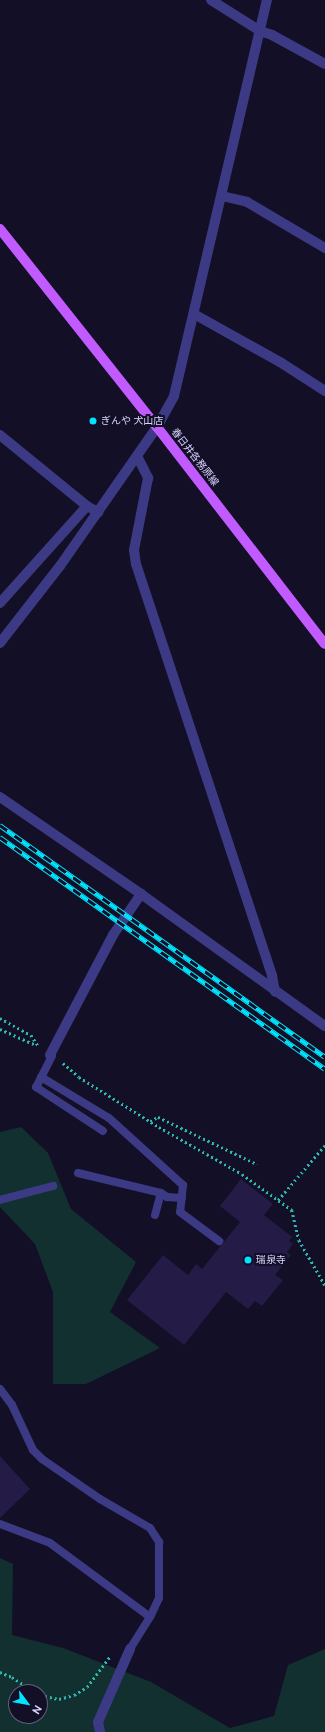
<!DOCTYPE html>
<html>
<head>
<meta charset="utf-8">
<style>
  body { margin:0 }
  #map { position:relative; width:325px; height:1732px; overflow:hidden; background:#130f26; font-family:Ubuntu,"Noto Sans JP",sans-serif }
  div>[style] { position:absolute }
  .green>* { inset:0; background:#12302f }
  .building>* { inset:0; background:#241b47 }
  .path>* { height:2.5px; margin-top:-1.25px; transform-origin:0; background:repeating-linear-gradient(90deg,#2fb8b0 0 2px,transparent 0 5px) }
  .service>* { height:8px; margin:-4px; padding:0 4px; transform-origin:4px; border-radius:4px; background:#3d3a85 }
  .minor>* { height:10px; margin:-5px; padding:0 5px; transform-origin:5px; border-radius:5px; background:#3d3a85 }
  .tertiary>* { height:10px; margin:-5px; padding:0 5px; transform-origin:5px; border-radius:5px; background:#3d3a85 }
  .primary>* { height:10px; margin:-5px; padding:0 5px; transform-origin:5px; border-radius:5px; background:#c25bff }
  .rail>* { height:4.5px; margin-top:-2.25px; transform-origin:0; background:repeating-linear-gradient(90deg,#130f26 0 9px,#00e5ff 0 18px); box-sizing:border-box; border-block:1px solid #00e5ff }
  .dots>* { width:11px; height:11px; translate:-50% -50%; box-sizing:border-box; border:2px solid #130f26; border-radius:50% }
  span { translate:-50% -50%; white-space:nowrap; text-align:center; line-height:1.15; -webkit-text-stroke:4px #130f26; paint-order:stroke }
  .poi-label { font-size:10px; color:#d9d4ff }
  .left { translate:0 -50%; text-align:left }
  .street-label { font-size:10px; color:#d9d4ff }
  .north { position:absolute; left:8px; top:1684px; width:40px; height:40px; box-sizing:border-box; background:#130f26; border:1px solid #625e7d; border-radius:50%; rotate:122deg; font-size:11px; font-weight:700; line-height:16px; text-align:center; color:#d9d4ff }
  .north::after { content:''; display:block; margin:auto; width:14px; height:18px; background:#00e5ff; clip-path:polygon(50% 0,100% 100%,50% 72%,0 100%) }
</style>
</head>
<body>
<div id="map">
  <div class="green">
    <i style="clip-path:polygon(21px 1127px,48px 1153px,71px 1209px,136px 1262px,110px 1312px,160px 1348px,86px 1384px,53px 1384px,53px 1292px,35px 1244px,0 1207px,0 1132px)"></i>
    <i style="clip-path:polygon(evenodd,0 1558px,13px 1564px,12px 1635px,63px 1648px,151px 1682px,230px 1728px,274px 1716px,288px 1665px,325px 1649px,325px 1732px,0 1732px,0 1558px,16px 1692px,40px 1692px,40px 1716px,16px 1716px,16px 1692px)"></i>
  </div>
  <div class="building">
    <i style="clip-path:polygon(241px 1179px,273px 1204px,264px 1215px,292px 1237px,289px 1241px,293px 1244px,287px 1252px,291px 1255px,275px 1275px,283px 1280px,262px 1306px,255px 1301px,248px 1309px,226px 1292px,184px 1345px,127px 1300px,163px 1255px,188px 1275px,196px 1264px,202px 1269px,240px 1222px,220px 1206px)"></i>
    <i style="clip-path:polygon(0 1456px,30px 1489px,0 1518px)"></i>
  </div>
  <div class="path">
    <i style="left:0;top:1018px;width:35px;rotate:29deg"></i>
    <i style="left:31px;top:1035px;width:14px;rotate:56deg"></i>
    <i style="left:0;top:1029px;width:39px;rotate:24deg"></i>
    <i style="left:63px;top:1063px;width:21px;rotate:41deg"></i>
    <i style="left:79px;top:1077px;width:94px;rotate:32deg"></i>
    <i style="left:159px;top:1127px;width:95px;rotate:29.5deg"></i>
    <i style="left:242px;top:1174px;width:62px;rotate:35.8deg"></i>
    <i style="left:292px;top:1210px;width:31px;rotate:77deg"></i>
    <i style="left:299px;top:1240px;width:52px;rotate:60deg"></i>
    <i style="left:150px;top:1121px;width:9px;rotate:-27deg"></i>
    <i style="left:158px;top:1117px;width:110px;rotate:25.4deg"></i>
    <i style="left:278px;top:1200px;width:72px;rotate:-49.5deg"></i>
    <i style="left:0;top:1672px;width:13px;rotate:23deg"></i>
    <i style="left:12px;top:1677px;width:27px;rotate:33deg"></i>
    <i style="left:40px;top:1695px;width:19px;rotate:12deg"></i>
    <i style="left:59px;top:1699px;width:16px;rotate:-15deg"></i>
    <i style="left:74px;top:1695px;width:15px;rotate:-32deg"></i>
    <i style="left:87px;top:1687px;width:39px;rotate:-53deg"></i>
  </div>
  <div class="service">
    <i style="left:52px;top:1056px;width:35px;rotate:117deg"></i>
    <i style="left:36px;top:1087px;width:80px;rotate:33.3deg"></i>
    <i style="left:41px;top:1077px;width:79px;rotate:31.1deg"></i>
    <i style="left:109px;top:1118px;width:100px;rotate:42.2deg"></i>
    <i style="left:183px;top:1185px;width:27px;rotate:96deg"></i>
    <i style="left:180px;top:1212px;width:49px;rotate:36.6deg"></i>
    <i style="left:78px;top:1173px;width:85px;rotate:13.5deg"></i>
    <i style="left:161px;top:1193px;width:7px;rotate:34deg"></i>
    <i style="left:167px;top:1197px;width:15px;rotate:4deg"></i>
    <i style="left:0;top:1200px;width:55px;rotate:-14.8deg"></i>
    <i style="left:155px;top:1215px;width:23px;rotate:-75deg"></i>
    <i style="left:0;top:1389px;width:20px;rotate:53deg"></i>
    <i style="left:12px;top:1405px;width:50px;rotate:65deg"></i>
    <i style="left:33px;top:1450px;width:13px;rotate:45deg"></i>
    <i style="left:42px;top:1459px;width:70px;rotate:34.6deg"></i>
    <i style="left:100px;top:1499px;width:58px;rotate:30.1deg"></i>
    <i style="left:150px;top:1528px;width:17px;rotate:57deg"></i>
    <i style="left:159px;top:1542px;width:56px;rotate:90deg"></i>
    <i style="left:159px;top:1598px;width:21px;rotate:115deg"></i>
    <i style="left:150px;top:1617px;width:38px;rotate:122deg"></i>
    <i style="left:0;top:1524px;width:53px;rotate:20.8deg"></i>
    <i style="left:50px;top:1543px;width:124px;rotate:36.5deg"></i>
  </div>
  <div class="minor">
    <i style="left:211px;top:0;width:58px;rotate:32.3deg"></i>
    <i style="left:260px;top:31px;width:13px;rotate:18deg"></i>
    <i style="left:272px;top:35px;width:60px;rotate:28.7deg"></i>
    <i style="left:222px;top:196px;width:26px;rotate:13deg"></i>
    <i style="left:247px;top:202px;width:91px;rotate:30.5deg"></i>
    <i style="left:194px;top:314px;width:98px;rotate:29.2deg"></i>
    <i style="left:280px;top:362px;width:54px;rotate:32.8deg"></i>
    <i style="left:0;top:435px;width:112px;rotate:39.2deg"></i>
    <i style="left:137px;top:456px;width:25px;rotate:63deg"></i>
    <i style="left:148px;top:478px;width:73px;rotate:101deg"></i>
    <i style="left:134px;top:550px;width:14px;rotate:82deg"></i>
    <i style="left:136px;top:564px;width:434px;rotate:71.7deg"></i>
    <i style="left:272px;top:976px;width:16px;rotate:79deg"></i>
    <i style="left:0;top:603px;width:130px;rotate:-48.1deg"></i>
    <i style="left:87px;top:506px;width:13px;rotate:29deg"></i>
    <i style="left:0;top:643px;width:98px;rotate:-52.1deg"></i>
    <i style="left:60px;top:566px;width:169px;rotate:-55.1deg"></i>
    <i style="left:0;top:797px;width:171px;rotate:34.5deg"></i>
    <i style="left:141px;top:894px;width:226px;rotate:35.7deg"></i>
    <i style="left:50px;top:1055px;width:136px;rotate:-62.3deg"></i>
    <i style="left:113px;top:935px;width:50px;rotate:-55.7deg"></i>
    <i style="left:100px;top:1732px;width:10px;rotate:-101deg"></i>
    <i style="left:98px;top:1722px;width:80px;rotate:-66.3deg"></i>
  </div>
  <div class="tertiary">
    <i style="left:157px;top:427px;width:35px;rotate:-61deg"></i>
    <i style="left:174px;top:396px;width:407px;rotate:-76.8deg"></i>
  </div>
  <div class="primary">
    <i style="left:0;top:229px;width:253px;rotate:51.6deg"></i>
    <i style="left:157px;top:427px;width:274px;rotate:52.3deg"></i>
  </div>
  <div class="rail">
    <i style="left:0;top:825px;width:399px;rotate:35.5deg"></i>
    <i style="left:0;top:837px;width:399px;rotate:35.5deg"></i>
  </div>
  <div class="dots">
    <i style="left:93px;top:421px;background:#00e5ff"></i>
    <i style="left:248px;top:1260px;background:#00e5ff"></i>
  </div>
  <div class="poi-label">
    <span class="left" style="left:101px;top:421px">ぎんや 犬山店</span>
    <span class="left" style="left:256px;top:1260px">瑞泉寺</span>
  </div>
  <div class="street-label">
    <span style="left:195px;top:457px;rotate:52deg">春日井各務原線</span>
  </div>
  <div class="north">N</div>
</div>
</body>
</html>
